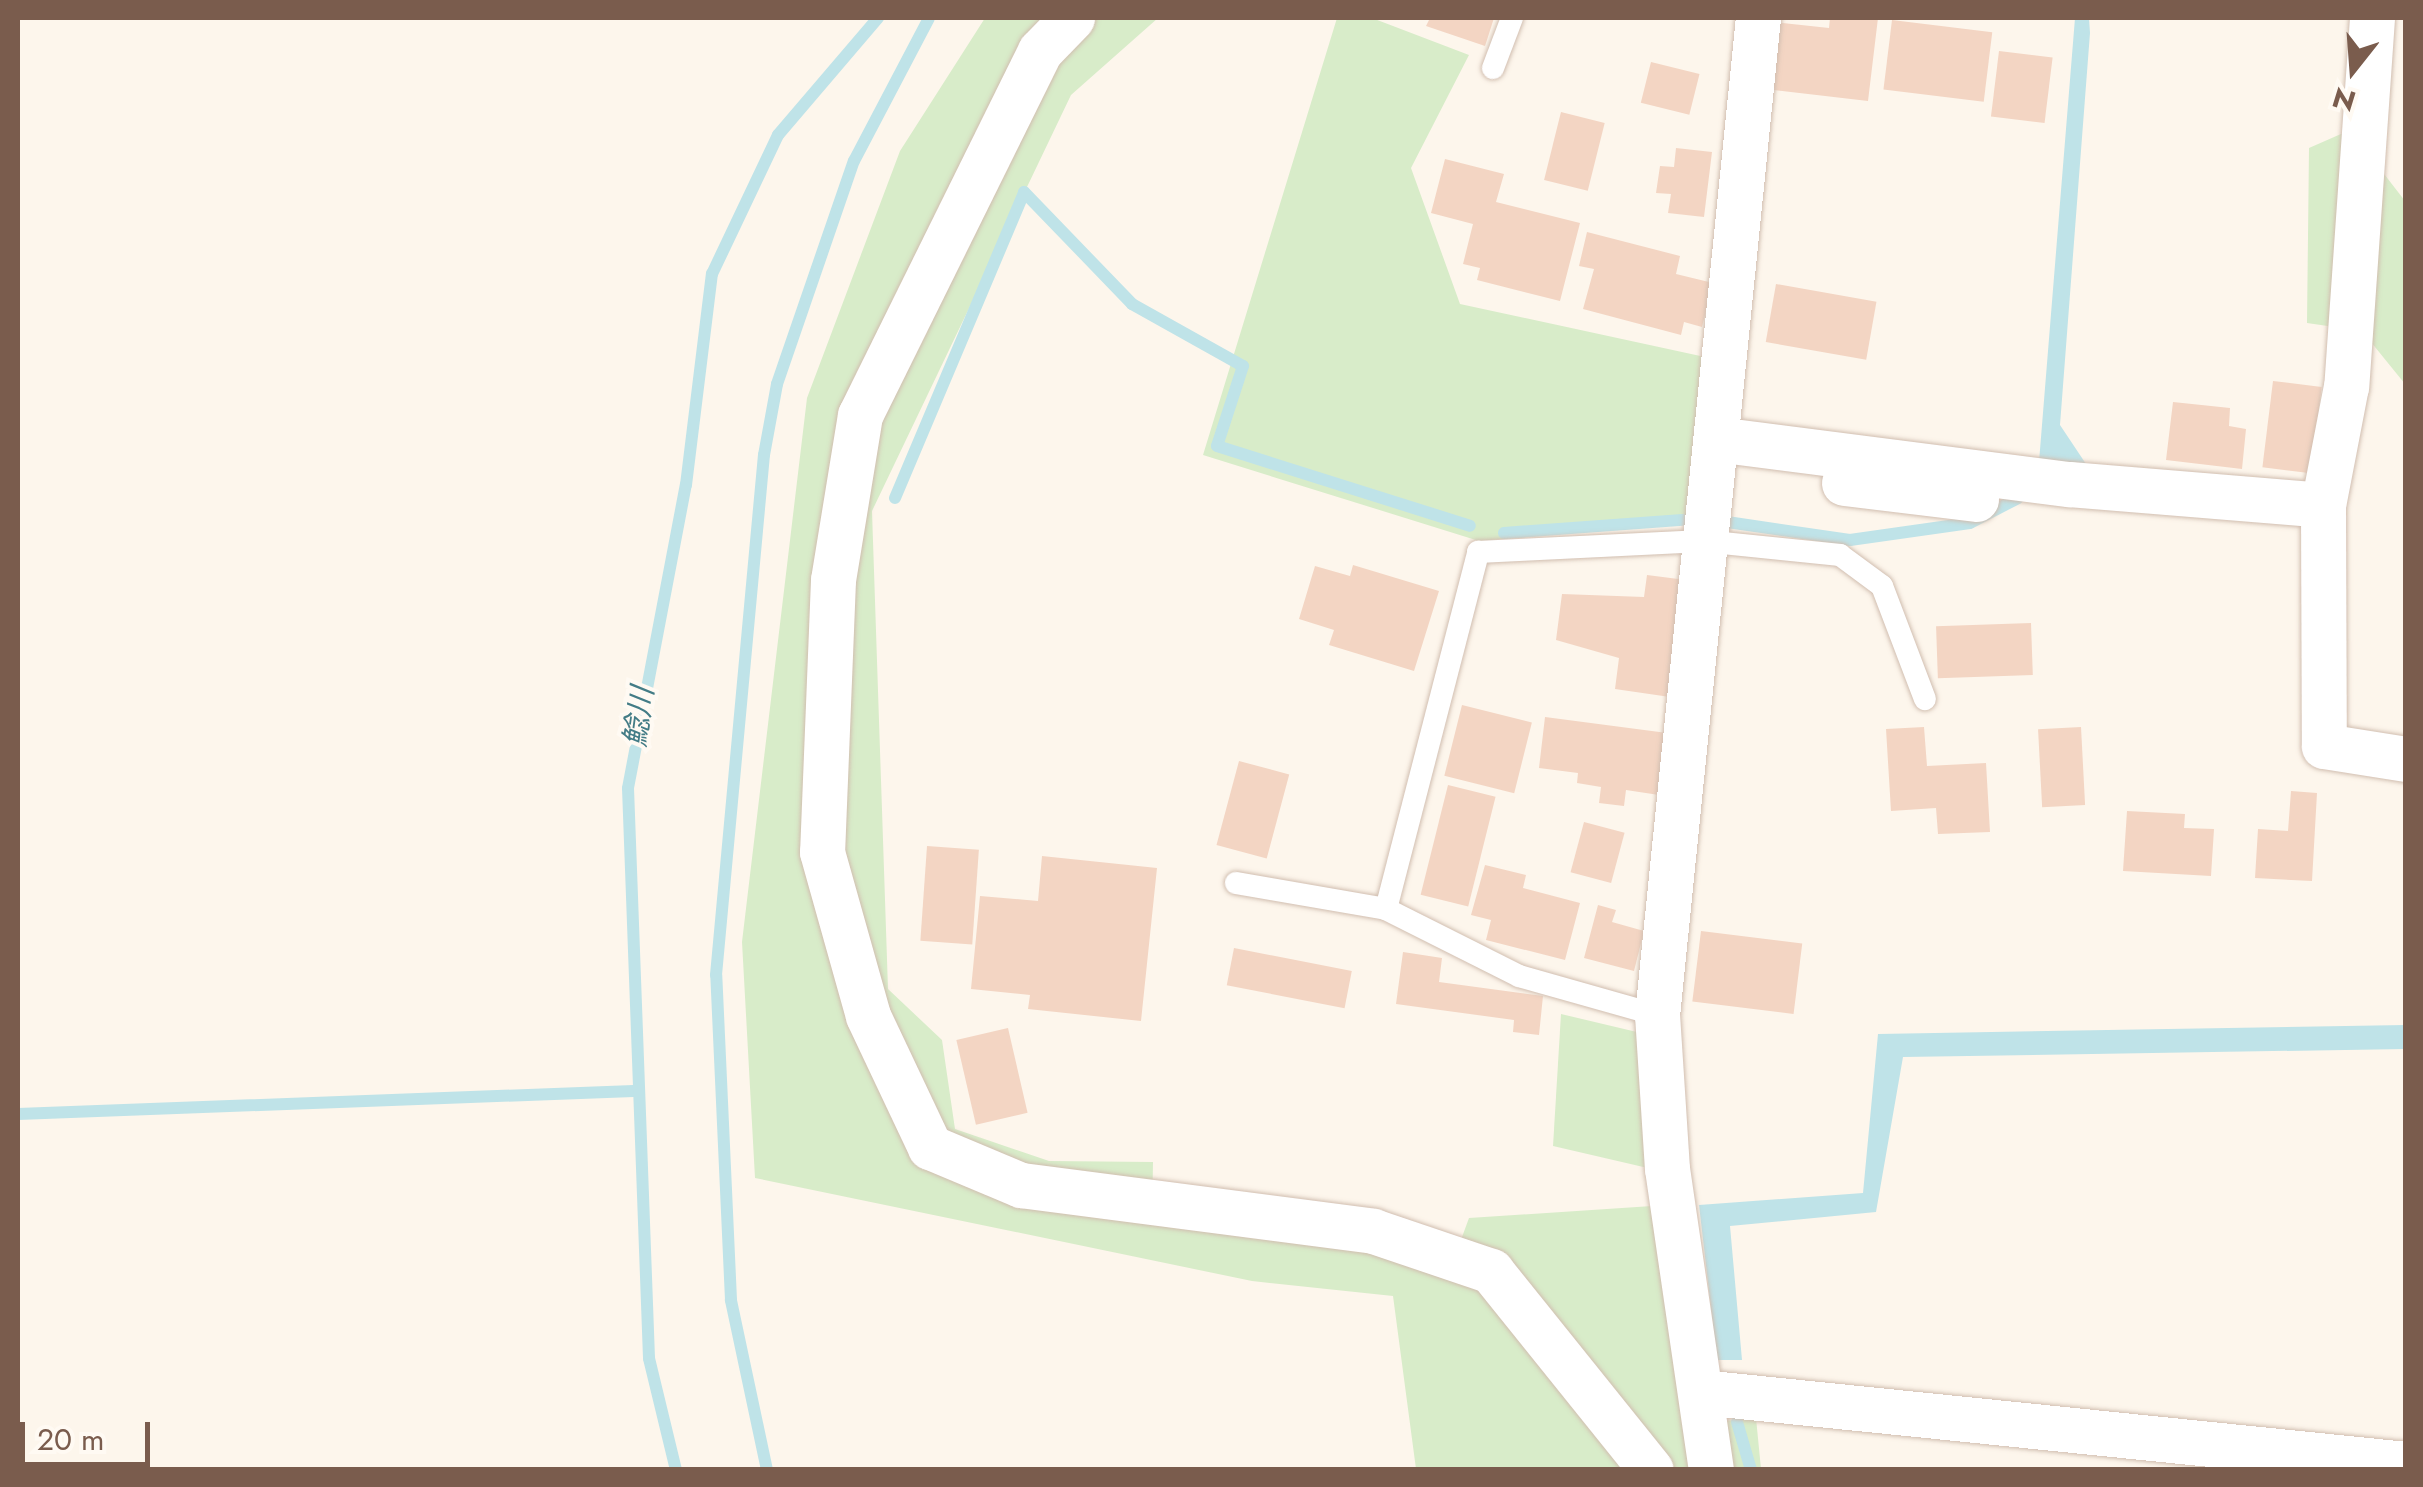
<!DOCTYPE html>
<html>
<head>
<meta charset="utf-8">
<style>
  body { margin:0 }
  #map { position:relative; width:2423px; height:1487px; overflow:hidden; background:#fdf6ec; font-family:Jost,"Noto Sans JP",sans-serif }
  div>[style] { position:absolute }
  .green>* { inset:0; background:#d8ecc9 }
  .water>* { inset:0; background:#bfe3e8 }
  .stream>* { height:12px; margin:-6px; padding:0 6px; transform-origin:6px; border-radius:6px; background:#bfe3e8 }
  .building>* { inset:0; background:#f3d5c3; transform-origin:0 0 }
  .roads { filter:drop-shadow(0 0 2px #d1beb0) drop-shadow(0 0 2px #d1beb0) }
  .lane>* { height:22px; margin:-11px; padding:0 11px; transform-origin:11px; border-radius:11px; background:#fff }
  .street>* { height:45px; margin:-22.5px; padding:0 22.5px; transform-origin:22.5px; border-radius:22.5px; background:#fff }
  span { translate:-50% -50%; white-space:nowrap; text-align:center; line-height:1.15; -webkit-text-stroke:8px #fffaf3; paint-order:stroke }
  .water-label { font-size:30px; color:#437c86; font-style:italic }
  .frame { position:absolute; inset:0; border:20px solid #7a5c4d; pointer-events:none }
  .north { position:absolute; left:2303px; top:20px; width:100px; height:100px; -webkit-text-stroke:8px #fffaf3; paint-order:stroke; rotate:197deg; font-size:28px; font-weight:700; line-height:40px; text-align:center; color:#7a5c4d }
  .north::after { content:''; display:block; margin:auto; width:35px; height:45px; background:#7a5c4d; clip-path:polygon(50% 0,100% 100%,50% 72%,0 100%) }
  .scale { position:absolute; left:20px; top:1422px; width:130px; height:45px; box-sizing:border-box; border:5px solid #7a5c4d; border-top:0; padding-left:12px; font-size:30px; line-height:35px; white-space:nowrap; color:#7a5c4d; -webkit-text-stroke:8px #fffaf3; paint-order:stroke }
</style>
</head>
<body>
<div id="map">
  <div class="green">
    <i style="clip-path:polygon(985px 18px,1158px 18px,1071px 95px,872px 511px,888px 989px,942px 1040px,955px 1129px,1049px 1161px,1153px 1162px,1152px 1221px,1360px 1250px,1447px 1278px,1469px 1218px,1652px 1206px,1690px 1469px,1416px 1469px,1393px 1296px,1252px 1281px,755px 1178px,742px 942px,807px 398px,900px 151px)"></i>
    <i style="clip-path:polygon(1337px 18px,1372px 18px,1469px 55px,1411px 168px,1460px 304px,1705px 357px,1689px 523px,1479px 541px,1203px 455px)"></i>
    <i style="clip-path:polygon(2350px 130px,2405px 201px,2405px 384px,2362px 331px,2307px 323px,2309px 148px)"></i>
    <i style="clip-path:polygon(1561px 1014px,1641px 1033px,1652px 1169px,1553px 1146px)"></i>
    <i style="clip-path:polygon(1756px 1418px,1761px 1469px,1721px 1469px,1713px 1422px)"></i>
  </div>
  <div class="water">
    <i style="clip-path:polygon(2075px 18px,2089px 18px,2090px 33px,2060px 425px,2094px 476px,2039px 462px)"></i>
    <i style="clip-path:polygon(2405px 1025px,2405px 1049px,1903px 1057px,1876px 1212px,1730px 1226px,1742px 1360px,1717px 1360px,1699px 1205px,1863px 1193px,1878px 1034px)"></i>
  </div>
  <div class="stream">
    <i style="left:895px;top:498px;width:332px;rotate:-67.1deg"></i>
    <i style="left:1024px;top:192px;width:156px;rotate:46deg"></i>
    <i style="left:1132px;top:304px;width:127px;rotate:29.2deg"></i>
    <i style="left:1243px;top:366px;width:84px;rotate:108deg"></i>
    <i style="left:1217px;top:446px;width:265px;rotate:17.5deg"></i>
    <i style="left:1727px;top:522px;width:124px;rotate:8.3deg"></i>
    <i style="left:1850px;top:540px;width:121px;rotate:-8.1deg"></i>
    <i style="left:1970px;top:523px;width:54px;rotate:-27.5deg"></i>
    <i style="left:1504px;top:533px;width:179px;rotate:-4.2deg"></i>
    <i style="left:18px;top:1114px;width:616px;rotate:-2.14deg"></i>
    <i style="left:1737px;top:1422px;width:50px;rotate:73.7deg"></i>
    <i style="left:676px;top:1470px;width:115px;rotate:-103.6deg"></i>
    <i style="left:649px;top:1358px;width:570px;rotate:-92.11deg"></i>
    <i style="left:628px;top:788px;width:309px;rotate:-79.2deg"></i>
    <i style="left:686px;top:485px;width:213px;rotate:-83deg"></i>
    <i style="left:712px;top:274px;width:154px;rotate:-64.6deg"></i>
    <i style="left:778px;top:135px;width:154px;rotate:-49.5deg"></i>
    <i style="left:767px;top:1470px;width:174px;rotate:-102deg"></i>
    <i style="left:731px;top:1300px;width:325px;rotate:-92.6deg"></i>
    <i style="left:716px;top:975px;width:522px;rotate:-84.73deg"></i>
    <i style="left:764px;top:455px;width:72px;rotate:-79.6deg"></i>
    <i style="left:777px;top:384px;width:236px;rotate:-71deg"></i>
    <i style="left:854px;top:161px;width:161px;rotate:-62.3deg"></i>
  </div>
  <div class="building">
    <i style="clip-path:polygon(1430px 18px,1494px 18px,1485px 46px,1426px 26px)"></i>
    <i style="clip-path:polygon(1830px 18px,1878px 18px,1868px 101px,1766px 89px,1774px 22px,1829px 28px)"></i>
    <i style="left:1892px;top:20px;width:101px;height:70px;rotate:7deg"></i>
    <i style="left:1999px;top:51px;width:54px;height:66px;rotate:7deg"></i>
    <i style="left:1651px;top:62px;width:50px;height:42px;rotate:14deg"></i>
    <i style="left:1561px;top:112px;width:45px;height:70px;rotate:14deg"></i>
    <i style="clip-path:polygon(1676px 148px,1712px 152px,1704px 217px,1668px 213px,1671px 194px,1656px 193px,1660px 166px,1674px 167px)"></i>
    <i style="clip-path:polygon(1445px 159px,1504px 174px,1496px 202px,1580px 223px,1560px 301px,1477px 280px,1480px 268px,1463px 264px,1473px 224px,1431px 213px)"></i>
    <i style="clip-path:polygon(1587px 232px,1680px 256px,1676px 274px,1713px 283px,1702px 327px,1684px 322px,1681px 335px,1583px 309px,1594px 269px,1579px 266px)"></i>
    <i style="left:1776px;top:284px;width:102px;height:59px;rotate:10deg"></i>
    <i style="left:2273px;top:381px;width:49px;height:87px;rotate:7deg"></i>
    <i style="clip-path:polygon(2173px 402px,2230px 408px,2229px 426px,2246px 429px,2242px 469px,2166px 460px)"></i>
    <i style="clip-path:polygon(1353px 565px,1439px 591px,1414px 671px,1329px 645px,1334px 630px,1299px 619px,1315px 566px,1350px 576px)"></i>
    <i style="clip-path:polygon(1647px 575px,1686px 580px,1670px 697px,1615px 689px,1619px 658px,1556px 640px,1562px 594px,1644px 597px)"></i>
    <i style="left:2031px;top:623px;width:52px;height:95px;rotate:88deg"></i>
    <i style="left:1462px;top:705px;width:72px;height:73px;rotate:14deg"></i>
    <i style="clip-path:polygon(1545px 717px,1667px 733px,1659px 795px,1626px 790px,1624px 806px,1599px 803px,1601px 787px,1577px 783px,1578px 773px,1539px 768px)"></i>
    <i style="clip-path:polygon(1924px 727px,1927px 766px,1986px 763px,1990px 832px,1938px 834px,1936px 808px,1891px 811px,1886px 729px)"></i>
    <i style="left:2081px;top:727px;width:78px;height:43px;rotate:87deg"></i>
    <i style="left:1239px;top:761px;width:52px;height:87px;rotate:15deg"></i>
    <i style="left:1448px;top:785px;width:49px;height:113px;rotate:14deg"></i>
    <i style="clip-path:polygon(2291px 791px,2317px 793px,2312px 881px,2255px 878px,2258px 829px,2288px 831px)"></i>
    <i style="clip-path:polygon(2127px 811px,2185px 814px,2184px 828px,2214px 829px,2211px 876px,2123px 871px)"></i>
    <i style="left:1584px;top:822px;width:42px;height:52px;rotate:15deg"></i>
    <i style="left:927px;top:846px;width:52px;height:95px;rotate:4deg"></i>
    <i style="clip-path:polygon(1042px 856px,1157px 868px,1141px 1021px,1028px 1009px,1030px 995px,971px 989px,980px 896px,1038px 901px)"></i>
    <i style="clip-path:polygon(1485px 865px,1526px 875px,1523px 888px,1580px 903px,1565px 960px,1486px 940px,1491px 920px,1471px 915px)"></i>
    <i style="clip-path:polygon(1598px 905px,1616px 910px,1612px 922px,1644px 931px,1634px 971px,1584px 958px)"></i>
    <i style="left:1701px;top:931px;width:102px;height:71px;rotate:7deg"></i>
    <i style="left:1234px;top:948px;width:120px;height:38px;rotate:11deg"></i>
    <i style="clip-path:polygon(1403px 952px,1442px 958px,1439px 982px,1543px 996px,1539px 1035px,1513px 1032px,1514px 1020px,1396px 1004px)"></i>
    <i style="left:1008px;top:1028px;width:87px;height:53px;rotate:77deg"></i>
  </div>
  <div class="roads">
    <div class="lane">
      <i style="left:1493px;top:68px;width:53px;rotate:-69.2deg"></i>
      <i style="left:1236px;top:883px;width:152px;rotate:9.8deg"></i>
      <i style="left:1657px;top:1015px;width:143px;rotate:-164.2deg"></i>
      <i style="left:1519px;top:976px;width:149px;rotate:-153.3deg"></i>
      <i style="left:1386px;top:909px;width:369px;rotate:-75.5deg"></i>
      <i style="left:1478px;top:552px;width:225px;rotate:-2.8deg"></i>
      <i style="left:1703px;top:541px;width:138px;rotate:5.8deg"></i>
      <i style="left:1840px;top:555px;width:52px;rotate:36.4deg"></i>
      <i style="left:1882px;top:586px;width:121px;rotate:69.2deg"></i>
    </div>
    <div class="street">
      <i style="left:1072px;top:18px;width:46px;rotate:134.1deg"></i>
      <i style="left:1040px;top:51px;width:406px;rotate:116.3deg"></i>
      <i style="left:860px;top:415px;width:167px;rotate:99.3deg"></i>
      <i style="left:833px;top:580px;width:272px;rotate:92.3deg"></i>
      <i style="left:822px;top:852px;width:170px;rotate:74.3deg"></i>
      <i style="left:868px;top:1016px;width:145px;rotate:64.7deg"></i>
      <i style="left:930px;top:1147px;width:99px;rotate:22.7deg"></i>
      <i style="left:1021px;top:1185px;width:355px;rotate:7.4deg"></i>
      <i style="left:1373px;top:1231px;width:125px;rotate:18.7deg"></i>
      <i style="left:1491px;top:1271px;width:255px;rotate:51.2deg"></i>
      <i style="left:2372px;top:18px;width:369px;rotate:94deg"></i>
      <i style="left:2346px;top:386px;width:121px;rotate:100.9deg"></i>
      <i style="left:2323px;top:505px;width:241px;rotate:89.8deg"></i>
      <i style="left:2324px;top:746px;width:83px;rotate:9deg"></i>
      <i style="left:1716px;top:439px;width:356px;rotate:7.3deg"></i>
      <i style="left:2069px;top:484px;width:255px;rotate:4.7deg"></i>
      <i style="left:1844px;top:483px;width:133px;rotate:6.9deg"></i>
      <i style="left:1701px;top:1392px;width:709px;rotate:5.83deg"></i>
      <i style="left:1711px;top:1470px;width:304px;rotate:-98.3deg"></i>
      <i style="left:1667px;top:1169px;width:154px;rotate:-93.7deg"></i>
      <i style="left:1657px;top:1015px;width:1002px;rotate:-84.22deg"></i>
    </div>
  </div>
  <div class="water-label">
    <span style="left:639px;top:717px;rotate:-82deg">鯰川</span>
  </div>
  <div class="frame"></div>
  <div class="north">N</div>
  <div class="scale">20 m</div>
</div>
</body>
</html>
